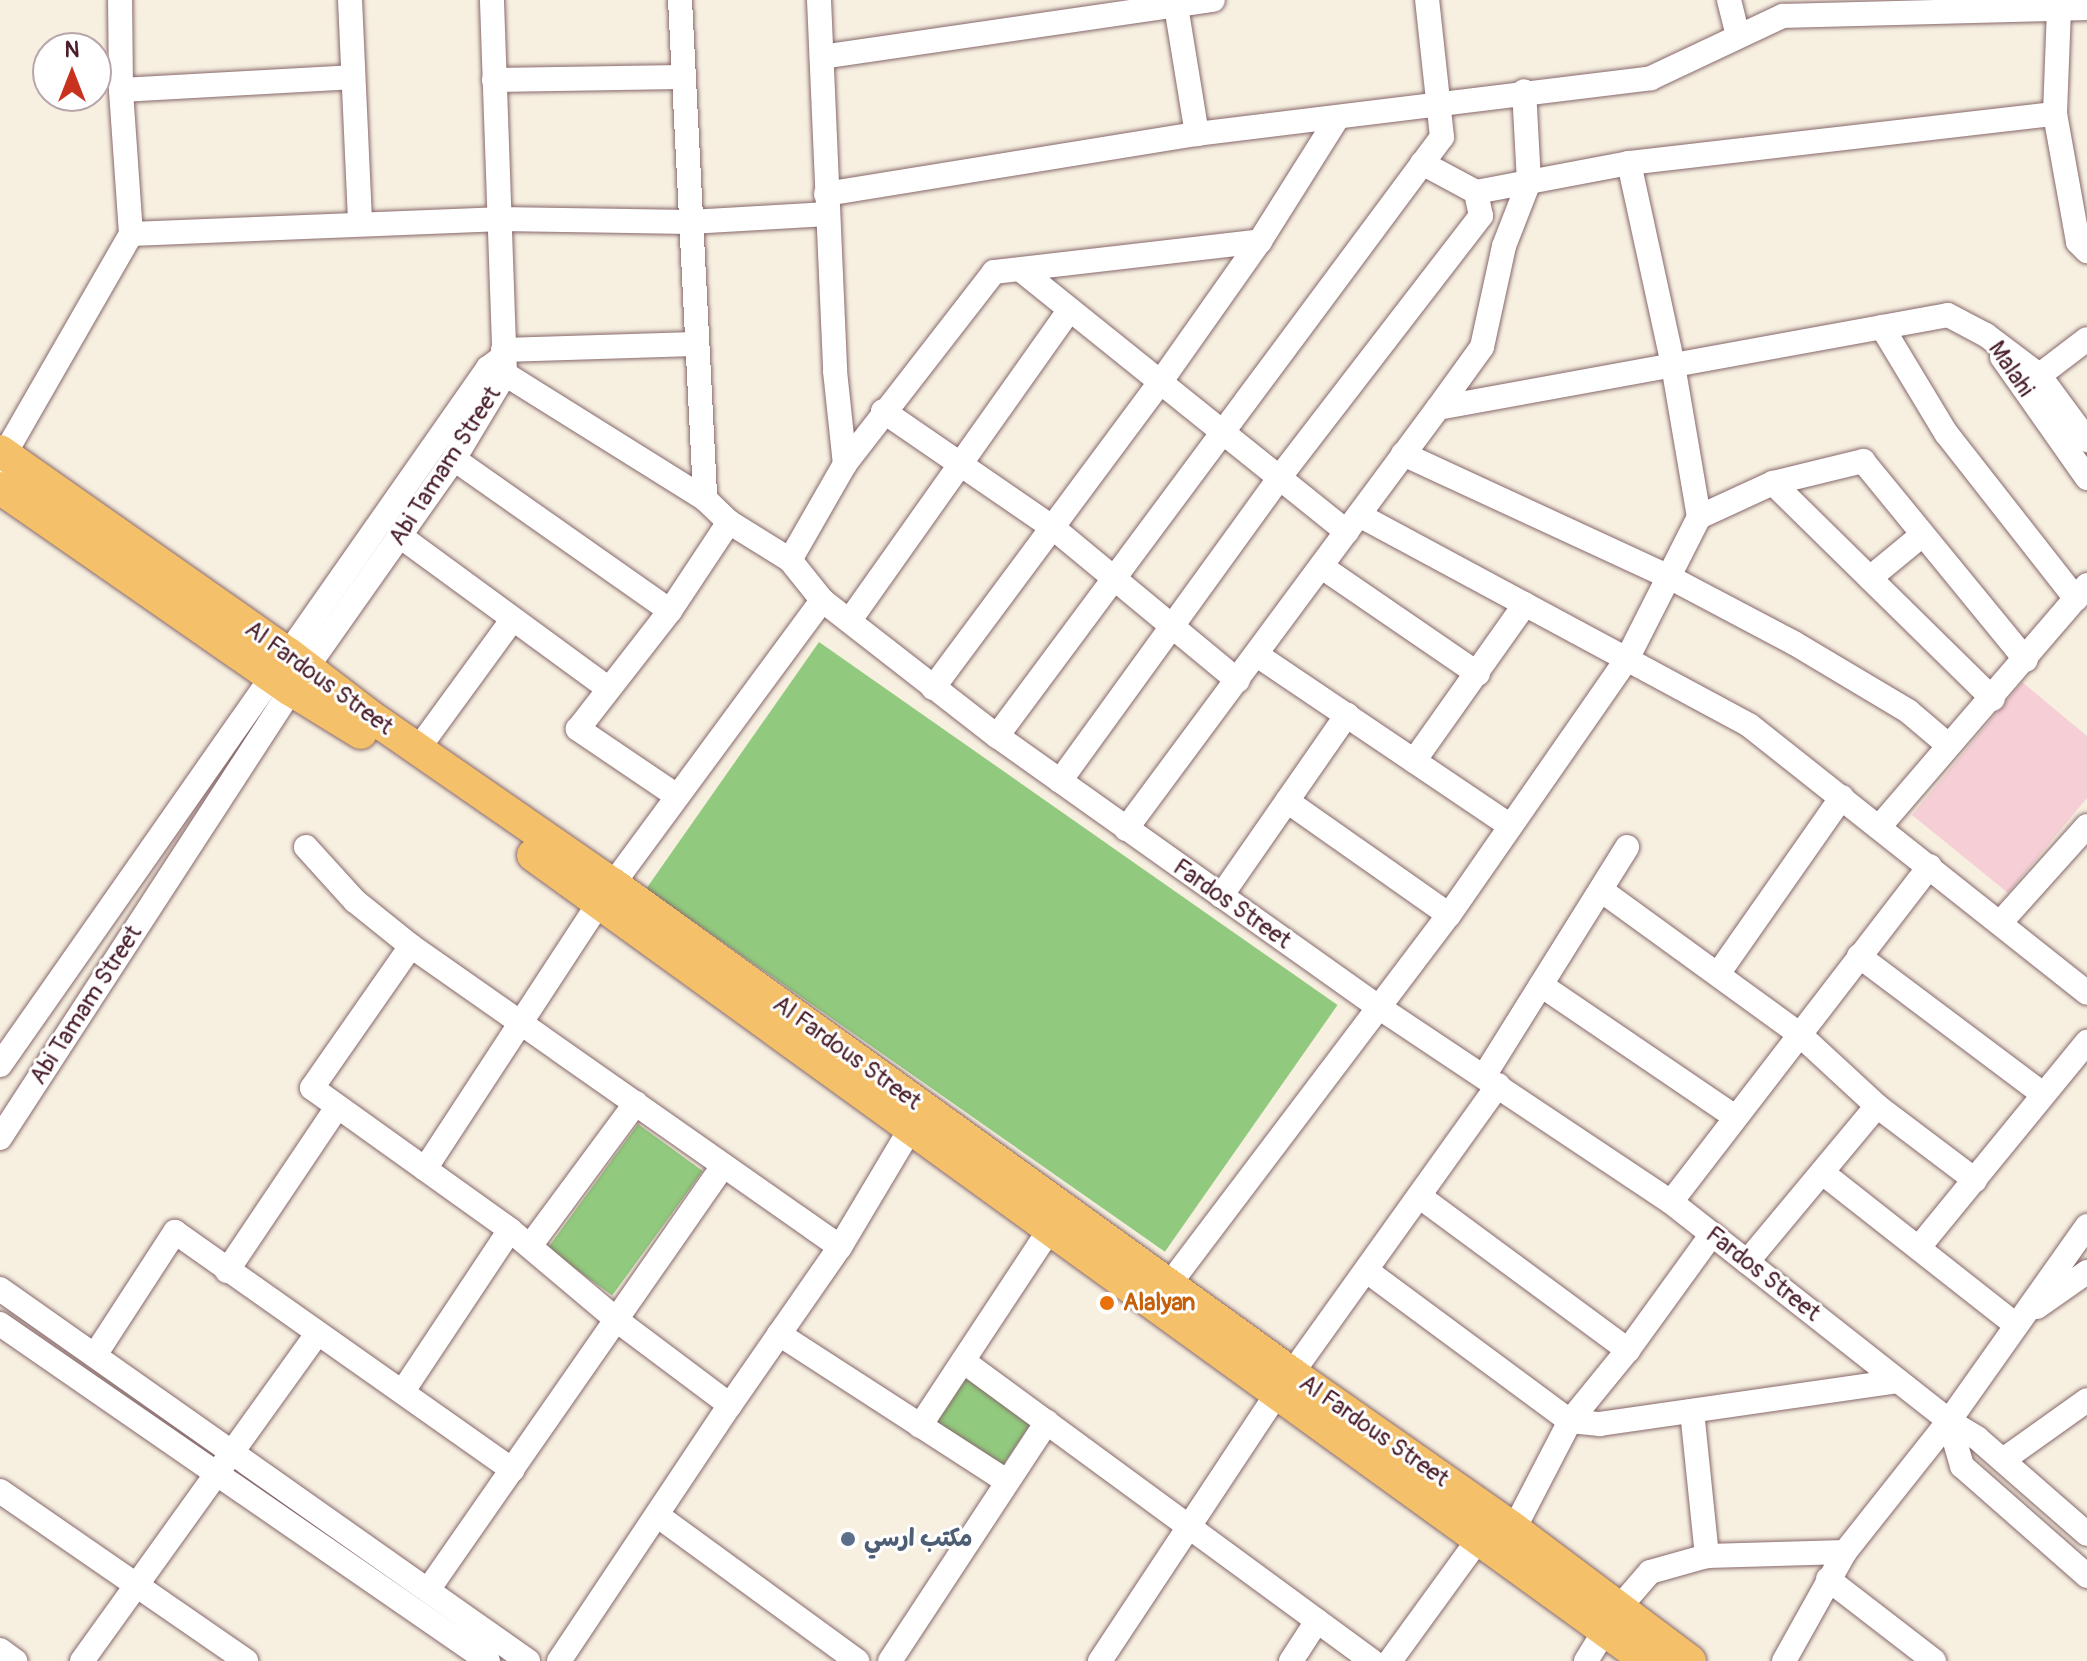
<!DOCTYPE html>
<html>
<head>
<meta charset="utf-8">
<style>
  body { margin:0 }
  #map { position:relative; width:2087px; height:1661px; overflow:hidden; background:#f7f0e1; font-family:Pangolin,"Playpen Sans Arabic",sans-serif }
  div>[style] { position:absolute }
  .built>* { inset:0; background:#f6cfd6 }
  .green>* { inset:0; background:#91ca7e; transform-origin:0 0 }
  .roads { filter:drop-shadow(0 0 2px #87686b) drop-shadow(0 0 2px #87686b) }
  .minor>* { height:24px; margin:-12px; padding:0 12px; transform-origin:12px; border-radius:12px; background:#fff }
  .major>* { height:32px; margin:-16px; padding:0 16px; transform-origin:16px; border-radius:16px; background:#f4c16a }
  .dots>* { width:22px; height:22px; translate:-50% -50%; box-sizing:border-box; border:4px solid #fff; border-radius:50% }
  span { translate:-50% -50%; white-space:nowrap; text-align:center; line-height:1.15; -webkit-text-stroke:6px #fff; paint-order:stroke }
  .street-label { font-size:24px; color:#4a1f2b }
  .food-label { font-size:24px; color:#c56008; font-weight:700 }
  .left { translate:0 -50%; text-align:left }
  .service-label { font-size:24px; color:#4e5e75; font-weight:700 }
  .north { position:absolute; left:32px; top:32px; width:80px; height:80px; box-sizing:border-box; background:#fff; border:2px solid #b7a5aa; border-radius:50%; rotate:0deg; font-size:22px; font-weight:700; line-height:32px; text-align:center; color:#4a1f2b }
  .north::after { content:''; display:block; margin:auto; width:28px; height:36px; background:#c8321e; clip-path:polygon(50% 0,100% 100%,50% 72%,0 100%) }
</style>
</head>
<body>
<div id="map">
  <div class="built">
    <i style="clip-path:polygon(2022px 682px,2087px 736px,2087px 798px,2008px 893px,1912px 815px)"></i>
  </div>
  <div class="green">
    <i style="left:819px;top:642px;width:633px;height:301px;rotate:35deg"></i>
    <i style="left:638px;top:1124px;width:80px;height:154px;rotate:36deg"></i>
    <i style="left:963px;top:1376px;width:83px;height:57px;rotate:34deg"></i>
  </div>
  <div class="roads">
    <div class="minor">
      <i style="left:350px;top:0;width:224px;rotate:87.4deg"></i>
      <i style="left:680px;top:0;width:500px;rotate:87.1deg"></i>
      <i style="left:819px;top:0;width:371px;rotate:87.5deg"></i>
      <i style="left:835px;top:371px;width:94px;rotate:83.9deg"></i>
      <i style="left:1175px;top:0;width:136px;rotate:80.7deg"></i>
      <i style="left:1729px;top:0;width:36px;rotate:76deg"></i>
      <i style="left:2059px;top:9px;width:105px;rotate:92.2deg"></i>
      <i style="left:2055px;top:114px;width:130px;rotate:79.8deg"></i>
      <i style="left:2078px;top:242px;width:13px;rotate:45deg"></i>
      <i style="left:822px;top:57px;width:395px;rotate:-8.3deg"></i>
      <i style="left:494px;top:80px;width:187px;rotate:-0.9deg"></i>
      <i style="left:121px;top:90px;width:230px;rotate:-3.2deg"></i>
      <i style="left:1422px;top:163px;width:61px;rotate:28.2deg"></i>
      <i style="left:1476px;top:192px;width:156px;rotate:-10.7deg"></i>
      <i style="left:1629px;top:163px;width:429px;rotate:-6.6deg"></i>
      <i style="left:1629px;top:163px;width:207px;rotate:77.7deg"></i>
      <i style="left:1673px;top:365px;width:154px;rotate:80.3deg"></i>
      <i style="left:826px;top:194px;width:376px;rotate:-9.2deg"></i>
      <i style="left:1197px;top:134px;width:457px;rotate:-7deg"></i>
      <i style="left:1651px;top:78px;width:146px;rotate:-25.2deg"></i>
      <i style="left:1783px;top:16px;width:304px;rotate:-1.5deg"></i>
      <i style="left:131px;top:234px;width:366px;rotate:-2.3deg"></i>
      <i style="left:497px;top:219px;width:193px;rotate:0.9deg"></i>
      <i style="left:690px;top:222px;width:138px;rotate:-3.3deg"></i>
      <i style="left:1021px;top:270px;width:418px;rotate:38.8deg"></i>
      <i style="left:1882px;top:327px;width:124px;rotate:58.9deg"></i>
      <i style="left:1946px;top:433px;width:211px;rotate:51.9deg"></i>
      <i style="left:503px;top:350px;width:192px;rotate:-1.8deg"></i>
      <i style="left:2002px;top:357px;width:148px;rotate:54.9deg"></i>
      <i style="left:488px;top:368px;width:18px;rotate:19deg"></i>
      <i style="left:505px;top:374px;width:236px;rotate:32deg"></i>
      <i style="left:705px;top:499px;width:33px;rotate:44deg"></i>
      <i style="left:729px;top:522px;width:72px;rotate:31.9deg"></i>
      <i style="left:790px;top:560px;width:51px;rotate:51.3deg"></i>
      <i style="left:822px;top:600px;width:222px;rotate:37.9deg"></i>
      <i style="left:997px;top:736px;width:470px;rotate:35.4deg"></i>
      <i style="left:1380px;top:1008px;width:350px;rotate:33.7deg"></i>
      <i style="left:1671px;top:1202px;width:354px;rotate:38.2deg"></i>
      <i style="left:1949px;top:1421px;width:33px;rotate:31deg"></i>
      <i style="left:1977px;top:1438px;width:146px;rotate:41.1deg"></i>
      <i style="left:2028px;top:384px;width:74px;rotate:-37.3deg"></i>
      <i style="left:1438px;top:408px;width:75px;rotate:-54.2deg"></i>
      <i style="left:1482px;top:347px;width:103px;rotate:-77.7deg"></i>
      <i style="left:1504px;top:246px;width:69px;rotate:-68.7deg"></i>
      <i style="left:1529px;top:182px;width:91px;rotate:-93.1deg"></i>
      <i style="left:883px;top:411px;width:205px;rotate:34.5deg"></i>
      <i style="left:1052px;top:527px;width:241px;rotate:39.6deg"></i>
      <i style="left:1403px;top:454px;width:293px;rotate:24.8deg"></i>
      <i style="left:1669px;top:577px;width:141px;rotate:27.8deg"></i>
      <i style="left:1794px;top:643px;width:133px;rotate:30.8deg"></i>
      <i style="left:1908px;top:711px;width:52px;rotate:40.4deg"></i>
      <i style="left:454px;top:459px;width:264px;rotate:35.1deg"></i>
      <i style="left:0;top:462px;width:263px;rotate:-60.1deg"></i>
      <i style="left:131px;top:234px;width:144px;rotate:-94deg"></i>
      <i style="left:121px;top:90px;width:90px;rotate:-90.6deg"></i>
      <i style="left:1773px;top:483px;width:93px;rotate:-13.7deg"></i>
      <i style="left:1863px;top:461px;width:257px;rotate:50.7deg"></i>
      <i style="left:1359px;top:515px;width:443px;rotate:28.3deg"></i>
      <i style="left:1749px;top:725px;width:431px;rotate:38.4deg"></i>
      <i style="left:400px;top:536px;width:258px;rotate:36.2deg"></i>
      <i style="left:790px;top:560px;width:111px;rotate:-60.2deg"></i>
      <i style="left:845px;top:464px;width:243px;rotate:-52.2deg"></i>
      <i style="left:994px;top:272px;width:268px;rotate:-6.6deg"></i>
      <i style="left:1322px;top:567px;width:189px;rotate:34.4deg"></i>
      <i style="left:1870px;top:578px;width:66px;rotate:-39.5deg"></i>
      <i style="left:850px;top:620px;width:379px;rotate:-54.7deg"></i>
      <i style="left:1257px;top:655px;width:304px;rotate:34deg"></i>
      <i style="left:933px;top:688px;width:379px;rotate:-53.4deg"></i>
      <i style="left:1159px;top:384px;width:175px;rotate:-54.8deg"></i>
      <i style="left:1260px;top:241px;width:146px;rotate:-57.8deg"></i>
      <i style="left:997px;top:736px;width:746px;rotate:-53.39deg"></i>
      <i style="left:1442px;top:137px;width:138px;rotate:-96.2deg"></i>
      <i style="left:418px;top:749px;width:160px;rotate:-53.9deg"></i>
      <i style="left:1414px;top:761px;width:192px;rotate:-54.7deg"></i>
      <i style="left:1060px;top:781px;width:374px;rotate:-54.1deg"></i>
      <i style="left:1279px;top:478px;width:331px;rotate:-52.4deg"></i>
      <i style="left:1481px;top:216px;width:25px;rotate:-102deg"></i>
      <i style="left:677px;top:796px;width:120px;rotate:-145.9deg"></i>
      <i style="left:578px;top:729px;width:150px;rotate:-52.1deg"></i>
      <i style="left:670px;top:611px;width:107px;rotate:-56.5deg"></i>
      <i style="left:1287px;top:801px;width:198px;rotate:35.1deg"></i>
      <i style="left:1880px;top:826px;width:318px;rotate:-49.3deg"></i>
      <i style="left:1126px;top:829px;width:524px;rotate:-53.46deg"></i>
      <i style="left:1438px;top:408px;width:518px;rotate:-10.33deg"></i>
      <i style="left:1948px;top:315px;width:43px;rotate:27.8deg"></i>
      <i style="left:1986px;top:335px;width:66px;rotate:37deg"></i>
      <i style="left:2039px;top:375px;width:81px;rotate:53.6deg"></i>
      <i style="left:306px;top:847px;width:73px;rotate:47.8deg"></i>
      <i style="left:355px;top:901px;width:72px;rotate:38.8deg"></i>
      <i style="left:411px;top:946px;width:524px;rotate:35.05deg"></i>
      <i style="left:1601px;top:890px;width:243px;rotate:36deg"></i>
      <i style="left:1798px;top:1033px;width:108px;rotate:42.7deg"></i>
      <i style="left:1877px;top:1106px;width:123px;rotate:37.1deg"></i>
      <i style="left:1221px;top:896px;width:221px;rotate:-55.2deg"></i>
      <i style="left:2000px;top:923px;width:130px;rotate:-48.1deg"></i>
      <i style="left:411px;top:946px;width:173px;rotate:124.9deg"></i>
      <i style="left:312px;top:1088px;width:244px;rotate:35.6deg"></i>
      <i style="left:510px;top:1230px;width:141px;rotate:40.1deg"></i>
      <i style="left:618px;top:1321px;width:140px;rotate:36.9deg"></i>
      <i style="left:1859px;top:956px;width:230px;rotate:36.9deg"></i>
      <i style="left:1718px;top:974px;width:216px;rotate:-55deg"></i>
      <i style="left:1541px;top:985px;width:235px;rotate:34.2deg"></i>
      <i style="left:0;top:1065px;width:851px;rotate:-55deg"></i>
      <i style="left:488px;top:368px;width:15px;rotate:-37deg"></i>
      <i style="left:1484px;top:1076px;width:270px;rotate:-58deg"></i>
      <i style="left:0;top:1138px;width:534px;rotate:-56.99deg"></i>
      <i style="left:291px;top:690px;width:283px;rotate:-54.8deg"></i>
      <i style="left:454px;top:459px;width:99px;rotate:-59deg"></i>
      <i style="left:505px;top:374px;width:374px;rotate:-92deg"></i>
      <i style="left:425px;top:1169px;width:318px;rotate:-56.8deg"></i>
      <i style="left:599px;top:903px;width:376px;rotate:-53.6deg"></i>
      <i style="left:1824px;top:1174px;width:244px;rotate:38.2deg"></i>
      <i style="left:1419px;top:1196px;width:260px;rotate:36.4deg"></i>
      <i style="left:1671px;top:1202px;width:424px;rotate:-52.4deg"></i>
      <i style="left:530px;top:1246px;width:178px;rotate:-53.5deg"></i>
      <i style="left:1920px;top:1246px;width:264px;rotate:-50.7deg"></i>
      <i style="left:1747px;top:1262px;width:203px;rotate:-50.2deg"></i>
      <i style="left:227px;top:1271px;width:197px;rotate:-56.1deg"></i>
      <i style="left:1367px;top:1271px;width:252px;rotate:36.5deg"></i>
      <i style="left:1570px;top:1421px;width:30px;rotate:6deg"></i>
      <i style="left:1600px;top:1424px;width:301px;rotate:-8.2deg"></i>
      <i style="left:0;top:1289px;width:646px;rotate:35.17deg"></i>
      <i style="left:1159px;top:1298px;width:480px;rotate:-52.9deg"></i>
      <i style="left:1449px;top:915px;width:312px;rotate:-55.2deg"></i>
      <i style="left:1627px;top:659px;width:159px;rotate:-63.1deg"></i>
      <i style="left:1699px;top:517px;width:81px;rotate:-24.7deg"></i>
      <i style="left:1773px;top:483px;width:308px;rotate:44.5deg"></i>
      <i style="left:2037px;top:1307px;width:61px;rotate:-35deg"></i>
      <i style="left:0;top:1324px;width:593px;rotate:34.63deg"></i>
      <i style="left:779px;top:1334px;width:270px;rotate:32.9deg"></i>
      <i style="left:95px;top:1355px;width:147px;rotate:-57deg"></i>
      <i style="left:175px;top:1232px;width:413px;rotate:35.2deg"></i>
      <i style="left:963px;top:1361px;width:507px;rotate:36.26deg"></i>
      <i style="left:403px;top:1391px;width:193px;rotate:-56.4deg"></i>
      <i style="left:1692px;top:1411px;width:146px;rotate:84.1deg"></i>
      <i style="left:1949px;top:1421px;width:47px;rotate:73.9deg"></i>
      <i style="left:1962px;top:1466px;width:167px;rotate:41.3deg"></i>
      <i style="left:920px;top:1426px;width:235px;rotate:-56.6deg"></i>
      <i style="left:2003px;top:1460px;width:103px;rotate:-35.5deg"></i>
      <i style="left:0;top:1491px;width:299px;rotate:34.6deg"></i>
      <i style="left:657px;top:1515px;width:248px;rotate:36.1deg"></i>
      <i style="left:1514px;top:1529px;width:122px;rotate:-62.6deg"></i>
      <i style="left:1570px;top:1421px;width:92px;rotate:-50.8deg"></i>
      <i style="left:1628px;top:1350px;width:143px;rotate:-54.1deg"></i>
      <i style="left:1828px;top:1579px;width:134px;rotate:37.7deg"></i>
      <i style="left:428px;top:1590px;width:517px;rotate:-55.17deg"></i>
      <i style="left:0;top:1650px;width:19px;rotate:36deg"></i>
      <i style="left:82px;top:1661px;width:403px;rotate:-54.3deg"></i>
      <i style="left:559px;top:1661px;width:308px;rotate:-56.3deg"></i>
      <i style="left:730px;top:1405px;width:193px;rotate:-55.2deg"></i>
      <i style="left:840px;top:1247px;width:152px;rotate:-59.2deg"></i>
      <i style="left:890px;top:1661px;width:286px;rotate:-56.7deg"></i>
      <i style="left:1100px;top:1661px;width:320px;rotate:-56.5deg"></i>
      <i style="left:1277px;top:1394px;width:380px;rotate:-54.4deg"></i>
      <i style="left:1291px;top:1661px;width:48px;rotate:-57deg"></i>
      <i style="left:1390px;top:1661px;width:150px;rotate:-54deg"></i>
      <i style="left:1586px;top:1661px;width:61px;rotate:-58.4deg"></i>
      <i style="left:1618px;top:1609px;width:49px;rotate:-49.1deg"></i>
      <i style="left:1650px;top:1572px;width:59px;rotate:-15.7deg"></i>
      <i style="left:1707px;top:1556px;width:138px;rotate:-1.7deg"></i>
      <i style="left:1784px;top:1661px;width:125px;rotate:-60.8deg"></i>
      <i style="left:1845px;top:1552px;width:167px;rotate:-51.6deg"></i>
      <i style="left:1949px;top:1421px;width:239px;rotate:-54.7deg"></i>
    </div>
    <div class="major">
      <i style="left:0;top:451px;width:353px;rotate:35.1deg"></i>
      <i style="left:289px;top:654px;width:102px;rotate:37.4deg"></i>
      <i style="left:370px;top:716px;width:295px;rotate:34.7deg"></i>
      <i style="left:613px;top:884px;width:838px;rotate:35.78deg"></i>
      <i style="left:1293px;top:1374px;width:270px;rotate:35deg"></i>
      <i style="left:1514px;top:1529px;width:220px;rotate:36.9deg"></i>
      <i style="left:0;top:488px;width:354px;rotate:34.8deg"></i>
      <i style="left:291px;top:690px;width:82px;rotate:31.6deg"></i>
      <i style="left:533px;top:855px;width:1375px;rotate:35.89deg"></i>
    </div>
  </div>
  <div class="dots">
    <i style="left:1107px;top:1303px;background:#e8710a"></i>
    <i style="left:848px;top:1539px;background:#5c6f8a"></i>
  </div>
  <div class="street-label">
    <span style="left:2011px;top:369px;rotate:56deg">Malahi</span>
    <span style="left:445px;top:466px;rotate:-57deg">Abi Tamam Street</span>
    <span style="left:319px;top:678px;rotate:36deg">Al Fardous Street</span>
    <span style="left:1232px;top:904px;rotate:35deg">Fardos Street</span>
    <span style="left:86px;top:1005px;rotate:-57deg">Abi Tamam Street</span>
    <span style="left:847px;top:1053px;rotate:36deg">Al Fardous Street</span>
    <span style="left:1763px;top:1274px;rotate:38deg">Fardos Street</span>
    <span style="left:1374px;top:1431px;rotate:35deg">Al Fardous Street</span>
  </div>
  <div class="food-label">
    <span class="left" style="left:1123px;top:1303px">Alalyan</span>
  </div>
  <div class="service-label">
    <span class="left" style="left:864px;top:1539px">مكتب ارسي</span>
  </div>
  <div class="north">N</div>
</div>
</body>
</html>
